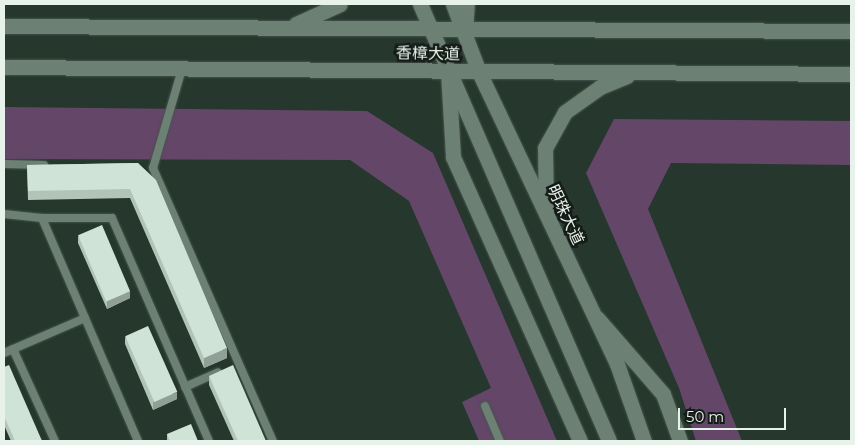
<!DOCTYPE html>
<html>
<head>
<meta charset="utf-8">
<style>
  body { margin:0 }
  #map { position:relative; width:855px; height:445px; overflow:hidden; background:#26372d; font-family:Montserrat,"Noto Sans SC",sans-serif }
  div>[style] { position:absolute }
  .green>* { inset:0; background:#634668 }
  .roads { filter:drop-shadow(0 0 1px #46554d) drop-shadow(0 0 1px #46554d) }
  .lane>* { height:8px; margin:-4px; padding:0 4px; transform-origin:4px; border-radius:4px; background:#6d8074 }
  .street>* { height:15px; margin:-7.5px; padding:0 7.5px; transform-origin:7.5px; border-radius:7.5px; background:#6d8074 }
  .secondary>* { height:15px; margin:-7.5px; padding:0 7.5px; transform-origin:7.5px; border-radius:7.5px; background:#6d8074 }
  .wall>* { inset:0; background:#b2c4b8 }
  .shaded-wall>* { inset:0; background:#91a096 }
  .building>* { inset:0; background:#cfe4d6; transform-origin:0 0 }
  span { translate:-50% -50%; white-space:nowrap; text-align:center; line-height:1.15; -webkit-text-stroke:5px #151c18; paint-order:stroke }
  .street-label { font-size:16px; color:#e7f2eb }
  .frame { position:absolute; inset:0; border:5px solid #e7f2eb; pointer-events:none }
  .scale { position:absolute; left:678px; top:408px; width:108px; height:22px; box-sizing:border-box; border:2px solid #e7f2eb; border-top:0; padding-left:6px; font-size:15px; line-height:18px; white-space:nowrap; color:#e7f2eb; -webkit-text-stroke:4px #151c18; paint-order:stroke }
</style>
</head>
<body>
<div id="map">
  <div class="green">
    <i style="clip-path:polygon(4px 107px,367px 111px,433px 153px,557px 441px,479px 441px,462px 402px,491px 388px,409px 201px,350px 160px,4px 159px)"></i>
    <i style="clip-path:polygon(614px 119px,851px 121px,851px 165px,671px 163px,648px 209px,742px 441px,696px 441px,679px 388px,586px 173px)"></i>
  </div>
  <div class="roads">
    <div class="lane">
      <i style="left:182px;top:69px;width:103px;rotate:106.3deg"></i>
      <i style="left:153px;top:168px;width:298px;rotate:66.3deg"></i>
      <i style="left:4px;top:164px;width:40px;rotate:1.4deg"></i>
      <i style="left:4px;top:214px;width:38px;rotate:6deg"></i>
      <i style="left:85px;top:318px;width:134px;rotate:66.7deg"></i>
      <i style="left:13px;top:349px;width:101px;rotate:65.5deg"></i>
      <i style="left:4px;top:353px;width:88px;rotate:-23.4deg"></i>
      <i style="left:85px;top:318px;width:109px;rotate:-113.3deg"></i>
      <i style="left:42px;top:218px;width:70px"></i>
      <i style="left:112px;top:218px;width:243px;rotate:66.5deg"></i>
      <i style="left:185px;top:387px;width:36px;rotate:-24deg"></i>
      <i style="left:485px;top:406px;width:38px;rotate:67deg"></i>
    </div>
    <div class="street">
      <i style="left:465px;top:31px;width:27px;rotate:-86deg"></i>
      <i style="left:448px;top:72px;width:85px;rotate:86.6deg"></i>
      <i style="left:453px;top:157px;width:311px;rotate:65.9deg"></i>
      <i style="left:597px;top:318px;width:101px;rotate:49deg"></i>
      <i style="left:663px;top:394px;width:50px;rotate:70.1deg"></i>
    </div>
    <div class="secondary">
      <i style="left:420px;top:4px;width:476px;rotate:66.6deg"></i>
      <i style="left:453px;top:4px;width:73px;rotate:69.1deg"></i>
      <i style="left:479px;top:72px;width:323px;rotate:64.7deg"></i>
      <i style="left:617px;top:364px;width:82px;rotate:70.7deg"></i>
      <i style="left:296px;top:24px;width:48px;rotate:-24.4deg"></i>
      <i style="left:4px;top:26px;width:847px;rotate:0.34deg"></i>
      <i style="left:4px;top:67px;width:847px;rotate:0.47deg"></i>
      <i style="left:546px;top:210px;width:62px;rotate:-90.9deg"></i>
      <i style="left:545px;top:148px;width:41px;rotate:-60.9deg"></i>
      <i style="left:565px;top:112px;width:43px;rotate:-35.5deg"></i>
      <i style="left:600px;top:87px;width:29px;rotate:-22deg"></i>
    </div>
  </div>
  <div class="wall">
    <i style="clip-path:polygon(138px 163px,227px 358px,204px 368px,130px 198px,28px 200px,27px 165px)"></i>
    <i style="clip-path:polygon(78px 236px,130px 298px,107px 309px,78px 243px)"></i>
    <i style="clip-path:polygon(125px 337px,177px 399px,153px 410px,125px 344px)"></i>
    <i style="clip-path:polygon(4px 367px,42px 441px,11px 441px,4px 425px)"></i>
    <i style="clip-path:polygon(209px 376px,266px 441px,234px 441px,209px 385px)"></i>
    <i style="clip-path:polygon(167px 434px,198px 441px,167px 441px)"></i>
  </div>
  <div class="shaded-wall">
    <i style="clip-path:polygon(130px 291px,130px 298px,107px 309px,107px 301px)"></i>
    <i style="clip-path:polygon(227px 348px,227px 358px,204px 368px,204px 358px)"></i>
    <i style="clip-path:polygon(177px 392px,177px 399px,153px 410px,153px 402px)"></i>
  </div>
  <div class="building">
    <i style="clip-path:polygon(138px 163px,156px 180px,227px 348px,204px 358px,130px 189px,28px 191px,27px 165px)"></i>
    <i style="left:102px;top:225px;width:72px;height:26px;rotate:67deg"></i>
    <i style="left:148px;top:326px;width:72px;height:25px;rotate:66deg"></i>
    <i style="clip-path:polygon(9px 365px,42px 441px,15px 441px,4px 416px,4px 367px)"></i>
    <i style="clip-path:polygon(233px 365px,266px 441px,238px 441px,209px 376px)"></i>
    <i style="clip-path:polygon(191px 424px,198px 441px,170px 441px,167px 434px)"></i>
  </div>
  <div class="street-label">
    <span style="left:428px;top:54px;rotate:1deg">香樟大道</span>
    <span style="left:565px;top:215px;rotate:65deg">明珠大道</span>
  </div>
  <div class="frame"></div>
  <div class="scale">50 m</div>
</div>
</body>
</html>
